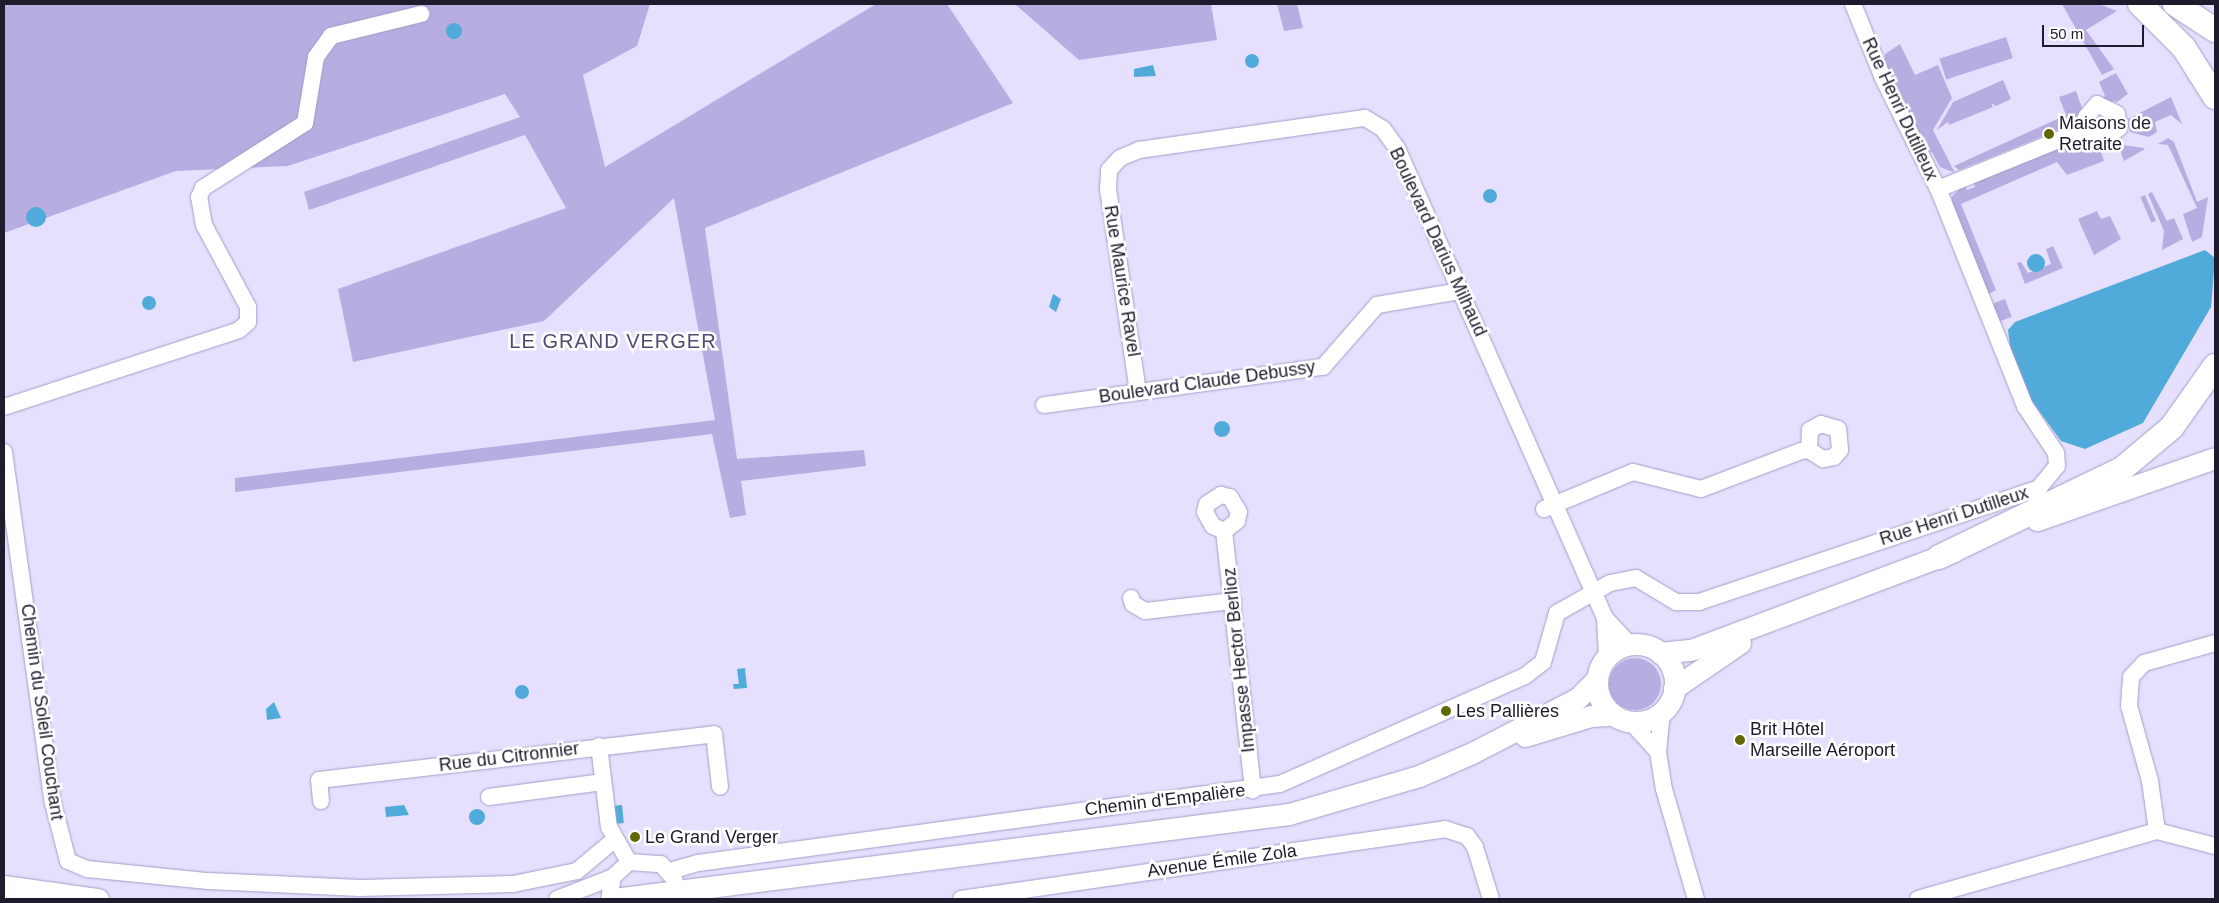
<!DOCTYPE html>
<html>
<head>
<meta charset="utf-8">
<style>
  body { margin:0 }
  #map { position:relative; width:2219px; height:903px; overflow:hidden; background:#e6e0fe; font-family:Helvetica,sans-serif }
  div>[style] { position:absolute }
  .green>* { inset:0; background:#b8ade0; transform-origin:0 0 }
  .round { border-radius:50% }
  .water>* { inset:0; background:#50abda; transform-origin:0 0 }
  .roads { filter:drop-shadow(0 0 1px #a59cca) drop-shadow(0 0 1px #a59cca) }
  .minor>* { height:16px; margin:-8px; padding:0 8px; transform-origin:8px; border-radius:8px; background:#fff }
  .major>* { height:21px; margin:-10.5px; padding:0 10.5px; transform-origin:10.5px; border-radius:10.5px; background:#fff }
  .major>.ring { margin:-10.5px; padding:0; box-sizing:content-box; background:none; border:21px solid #fff; border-radius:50% }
  .highway>* { height:24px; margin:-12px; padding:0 12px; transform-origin:12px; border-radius:12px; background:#fff }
  .dots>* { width:14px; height:14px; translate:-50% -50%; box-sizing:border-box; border:2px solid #fff; border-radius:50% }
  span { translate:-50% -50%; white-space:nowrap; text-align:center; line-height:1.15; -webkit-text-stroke:5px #fff; paint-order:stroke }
  .street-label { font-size:18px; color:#1f1b2d }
  .poi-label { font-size:18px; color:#1f1b2d }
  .left { translate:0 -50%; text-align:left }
  .quarter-label { font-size:20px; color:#534973; letter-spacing:1px }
  .frame { position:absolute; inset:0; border:5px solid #1f1b2d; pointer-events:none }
  .scale { position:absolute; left:2042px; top:25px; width:102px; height:22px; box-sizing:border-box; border:2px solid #1f1b2d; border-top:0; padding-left:6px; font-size:15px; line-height:18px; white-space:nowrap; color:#1f1b2d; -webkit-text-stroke:4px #fff; paint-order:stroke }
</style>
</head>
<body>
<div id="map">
  <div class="green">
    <i style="clip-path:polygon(4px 4px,650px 4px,637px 46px,583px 75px,605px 167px,876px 4px,947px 4px,1013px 103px,705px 228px,737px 459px,864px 450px,866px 466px,741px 481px,746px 515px,730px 518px,712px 434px,235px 492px,235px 478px,715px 420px,674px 198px,544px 321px,353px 362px,338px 289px,566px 208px,525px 135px,309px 210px,304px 192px,520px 117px,505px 94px,288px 166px,176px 171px,4px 233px)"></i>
    <i style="clip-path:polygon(1015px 4px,1211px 4px,1217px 40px,1079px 60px)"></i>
    <i style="clip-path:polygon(1277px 4px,1297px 4px,1303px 28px,1284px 31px)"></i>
    <i style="clip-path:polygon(2062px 4px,2099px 4px,2117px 11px,2086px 30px,2114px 69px,2102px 75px)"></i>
    <i style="left:2006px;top:37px;width:22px;height:70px;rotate:72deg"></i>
    <i style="clip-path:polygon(1900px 44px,1915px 75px,1938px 65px,1952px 98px,1933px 130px,1955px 173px,1940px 167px,1932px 152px,1928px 153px,1884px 61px,1885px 54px)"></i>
    <i style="clip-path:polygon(2116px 73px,2128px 94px,2117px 102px,2100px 100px,2105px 96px,2099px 82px)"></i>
    <i style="clip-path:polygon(2003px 80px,2011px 99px,1996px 106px,1991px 103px,1993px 107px,1949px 125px,1948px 122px,1937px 130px,1953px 102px)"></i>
    <i style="clip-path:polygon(2076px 91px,2082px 108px,2073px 124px,1959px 170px,1954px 166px,2066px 115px,2059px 97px)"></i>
    <i style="clip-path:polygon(2171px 97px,2182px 124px,2171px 115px,2155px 122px,2157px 132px,2149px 137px,2130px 132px,2126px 120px)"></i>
    <i style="clip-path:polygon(2079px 137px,2098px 143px,2104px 161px,2067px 175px,2057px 162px,1961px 204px,1996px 290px,1987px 295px,1951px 201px,1953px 195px,1965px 185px,1967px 190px,1975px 187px,1973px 181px)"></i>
    <i style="clip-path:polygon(2168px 138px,2174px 142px,2197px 202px,2208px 197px,2202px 237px,2192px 242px,2183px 214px,2197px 208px,2168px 145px,2158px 144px)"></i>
    <i style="clip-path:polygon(2118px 144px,2143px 148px,2145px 149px,2124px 161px)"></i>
    <i style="clip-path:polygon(2152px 192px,2167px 221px,2174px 218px,2183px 239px,2162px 250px,2164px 231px,2148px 194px)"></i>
    <i style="left:2145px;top:195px;width:28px;height:5px;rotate:67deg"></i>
    <i style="clip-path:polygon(2097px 211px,2101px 219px,2110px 216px,2121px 239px,2094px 255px,2078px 219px)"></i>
    <i style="clip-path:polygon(2053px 246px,2063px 268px,2025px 284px,2017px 263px,2021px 262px,2028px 273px,2051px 264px,2046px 249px)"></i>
    <i style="left:2005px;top:299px;width:19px;height:14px;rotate:69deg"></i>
    <i class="round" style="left:1609px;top:658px;width:52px;height:52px"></i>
  </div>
  <div class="water">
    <i class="round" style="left:446px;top:23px;width:16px;height:16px"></i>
    <i class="round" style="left:1245px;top:54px;width:14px;height:14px"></i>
    <i style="clip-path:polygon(1153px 65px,1156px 76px,1134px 77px,1134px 69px)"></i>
    <i class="round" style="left:1483px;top:189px;width:14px;height:14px"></i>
    <i class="round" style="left:26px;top:207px;width:20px;height:20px"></i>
    <i style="clip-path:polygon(2205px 250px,2215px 258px,2211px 307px,2143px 423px,2085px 449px,2061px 441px,2031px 400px,2011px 354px,2008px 330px,2015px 322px)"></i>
    <i class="round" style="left:2027px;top:254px;width:18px;height:18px"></i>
    <i style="clip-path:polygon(1053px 294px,1061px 299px,1056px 312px,1049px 307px)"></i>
    <i class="round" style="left:142px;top:296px;width:14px;height:14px"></i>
    <i class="round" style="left:1214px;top:421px;width:16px;height:16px"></i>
    <i style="clip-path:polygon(745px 668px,747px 688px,734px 689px,733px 684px,739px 684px,737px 669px)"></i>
    <i class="round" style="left:515px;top:685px;width:14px;height:14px"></i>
    <i style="clip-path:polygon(274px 702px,281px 718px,267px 720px,266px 709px)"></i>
    <i style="clip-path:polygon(404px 805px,409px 815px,386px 817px,385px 807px)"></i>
    <i style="left:622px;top:805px;width:18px;height:10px;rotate:84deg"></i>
    <i class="round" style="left:469px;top:809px;width:16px;height:16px"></i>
  </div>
  <div class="roads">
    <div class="minor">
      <i style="left:1938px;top:189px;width:160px;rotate:-22.1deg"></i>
      <i style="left:2086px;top:129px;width:23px;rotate:23deg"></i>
      <i style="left:2107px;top:138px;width:16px;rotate:-40deg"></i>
      <i style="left:2119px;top:128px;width:14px;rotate:-98deg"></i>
      <i style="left:2117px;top:114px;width:22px;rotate:-153deg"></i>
      <i style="left:2097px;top:104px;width:17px;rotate:130deg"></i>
      <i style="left:2086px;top:117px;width:12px;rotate:90deg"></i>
      <i style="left:1138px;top:392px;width:204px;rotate:-98.4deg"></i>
      <i style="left:1108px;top:190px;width:20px;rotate:-87deg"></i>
      <i style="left:1109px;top:170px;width:16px;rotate:-47deg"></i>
      <i style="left:1120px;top:158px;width:21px;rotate:-23deg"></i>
      <i style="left:1139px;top:150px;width:228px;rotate:-8.1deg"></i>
      <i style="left:1365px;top:118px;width:21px;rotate:31deg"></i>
      <i style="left:1383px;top:129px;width:24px;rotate:54deg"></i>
      <i style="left:1397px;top:148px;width:514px;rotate:66.13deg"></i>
      <i style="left:1605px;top:618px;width:37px;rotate:47deg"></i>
      <i style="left:1044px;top:405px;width:282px;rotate:-7.8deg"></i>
      <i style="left:1323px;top:367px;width:82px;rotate:-48.9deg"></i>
      <i style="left:1377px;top:305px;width:85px;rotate:-9.5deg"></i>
      <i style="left:4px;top:407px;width:247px;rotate:-18.1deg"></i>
      <i style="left:239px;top:330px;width:12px;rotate:-42deg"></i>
      <i style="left:248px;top:322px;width:15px;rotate:-90deg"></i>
      <i style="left:248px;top:307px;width:93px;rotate:-118.2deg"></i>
      <i style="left:204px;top:225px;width:28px;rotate:-100deg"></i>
      <i style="left:199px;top:197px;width:10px;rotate:-66deg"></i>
      <i style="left:203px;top:188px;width:121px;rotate:-32.5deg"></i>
      <i style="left:305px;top:123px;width:67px;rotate:-80.5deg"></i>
      <i style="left:316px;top:57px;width:26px;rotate:-54deg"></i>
      <i style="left:331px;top:36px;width:93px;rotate:-13.7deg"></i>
      <i style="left:4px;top:452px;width:354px;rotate:82.1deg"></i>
      <i style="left:53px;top:803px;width:60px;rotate:75.5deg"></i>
      <i style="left:68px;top:861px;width:21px;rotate:23deg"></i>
      <i style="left:87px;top:869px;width:122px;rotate:5.7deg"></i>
      <i style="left:208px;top:881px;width:152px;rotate:2.6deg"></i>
      <i style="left:360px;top:888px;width:153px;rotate:-1.5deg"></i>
      <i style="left:513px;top:884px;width:65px;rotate:-11.5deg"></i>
      <i style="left:577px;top:871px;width:48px;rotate:-40deg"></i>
      <i style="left:1544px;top:509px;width:96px;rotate:-22.6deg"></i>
      <i style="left:1633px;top:472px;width:70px;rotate:14deg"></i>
      <i style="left:1701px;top:489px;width:107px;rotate:-20.8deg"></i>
      <i style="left:1801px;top:451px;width:8px;rotate:-7deg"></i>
      <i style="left:1809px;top:450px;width:17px;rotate:33deg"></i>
      <i style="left:1823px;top:459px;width:11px;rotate:-10deg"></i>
      <i style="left:1834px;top:457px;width:9px;rotate:-49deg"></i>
      <i style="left:1840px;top:450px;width:21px;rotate:-95deg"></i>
      <i style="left:1838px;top:429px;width:18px;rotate:-164deg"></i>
      <i style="left:1821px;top:424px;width:13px;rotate:151deg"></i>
      <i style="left:1810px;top:430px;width:20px;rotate:93deg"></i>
      <i style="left:1224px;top:531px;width:12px;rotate:-156deg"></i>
      <i style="left:1213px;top:526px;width:16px;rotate:-120deg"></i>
      <i style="left:1205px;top:512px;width:8px;rotate:-76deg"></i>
      <i style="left:1207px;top:504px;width:17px;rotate:-33deg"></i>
      <i style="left:1221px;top:495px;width:9px;rotate:13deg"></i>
      <i style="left:1230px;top:497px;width:17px;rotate:59deg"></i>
      <i style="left:1239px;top:512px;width:9px;rotate:103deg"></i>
      <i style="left:1237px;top:521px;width:16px;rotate:142deg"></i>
      <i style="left:1224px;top:531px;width:261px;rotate:83.6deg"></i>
      <i style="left:1131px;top:598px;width:6px;rotate:72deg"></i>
      <i style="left:1133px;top:604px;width:14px;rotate:30deg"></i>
      <i style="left:1145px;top:611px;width:89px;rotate:-6.5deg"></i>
      <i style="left:1605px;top:618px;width:40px;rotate:87.1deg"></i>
      <i style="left:1662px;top:712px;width:40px;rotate:95.7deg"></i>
      <i style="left:1658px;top:752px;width:37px;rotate:81deg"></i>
      <i style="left:1664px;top:789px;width:115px;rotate:73.8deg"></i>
      <i style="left:1630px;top:721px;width:42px;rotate:47.9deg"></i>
      <i style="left:599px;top:746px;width:82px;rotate:83deg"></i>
      <i style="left:609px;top:827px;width:40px;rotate:60.3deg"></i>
      <i style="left:489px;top:797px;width:115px;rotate:-7.5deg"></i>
      <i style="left:321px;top:801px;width:21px;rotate:-95deg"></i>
      <i style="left:319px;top:780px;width:398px;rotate:-6.6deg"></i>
      <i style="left:714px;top:734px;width:53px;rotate:83.5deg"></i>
      <i style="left:2157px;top:831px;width:50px;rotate:-98deg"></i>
      <i style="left:2150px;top:781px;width:78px;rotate:-105.6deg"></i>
      <i style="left:2129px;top:706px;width:29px;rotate:-86deg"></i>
      <i style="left:2131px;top:677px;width:19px;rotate:-47deg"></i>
      <i style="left:2144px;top:663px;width:74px;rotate:-15.7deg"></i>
      <i style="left:670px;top:871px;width:29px;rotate:-16deg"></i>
      <i style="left:698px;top:863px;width:587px;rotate:-7.73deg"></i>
      <i style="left:1280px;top:784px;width:268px;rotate:-23.8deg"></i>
      <i style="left:1525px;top:676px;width:23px;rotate:-38deg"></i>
      <i style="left:1543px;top:662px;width:51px;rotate:-74.1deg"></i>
      <i style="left:1557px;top:613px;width:61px;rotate:-29.5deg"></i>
      <i style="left:1610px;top:583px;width:26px;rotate:-11deg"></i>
      <i style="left:1636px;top:578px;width:47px;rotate:31deg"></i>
      <i style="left:1676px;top:602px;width:23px"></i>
      <i style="left:1699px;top:602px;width:359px;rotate:-18.5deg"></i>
      <i style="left:2039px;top:488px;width:28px;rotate:-51deg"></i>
      <i style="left:2057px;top:466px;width:13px;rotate:-94deg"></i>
      <i style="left:2056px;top:453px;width:56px;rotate:-123.4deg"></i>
      <i style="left:2025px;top:406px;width:234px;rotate:-111.8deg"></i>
      <i style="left:1938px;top:189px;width:124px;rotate:-116.4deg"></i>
      <i style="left:1883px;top:78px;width:80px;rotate:-112.1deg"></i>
      <i style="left:4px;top:898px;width:4px;rotate:14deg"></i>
      <i style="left:557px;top:899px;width:60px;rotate:-21.4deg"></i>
      <i style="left:609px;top:899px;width:22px;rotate:-80deg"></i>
      <i style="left:613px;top:877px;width:22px;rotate:-43deg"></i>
      <i style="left:629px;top:862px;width:32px;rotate:4deg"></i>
      <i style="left:661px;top:864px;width:21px;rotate:49deg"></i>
      <i style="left:961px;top:899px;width:489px;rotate:-8.2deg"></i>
      <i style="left:1445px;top:829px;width:23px;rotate:18deg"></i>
      <i style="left:1467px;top:836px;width:14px;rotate:54deg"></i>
      <i style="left:1475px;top:847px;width:54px;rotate:72.9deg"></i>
      <i style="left:1918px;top:899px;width:248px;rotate:-15.9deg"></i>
      <i style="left:2157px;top:831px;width:60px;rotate:14.5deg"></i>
    </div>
    <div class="major">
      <i style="left:2037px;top:520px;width:188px;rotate:-19.2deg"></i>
      <i class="ring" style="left:1597px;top:644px;width:57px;height:57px"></i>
      <i style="left:1660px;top:653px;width:31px;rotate:-6deg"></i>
      <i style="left:1691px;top:650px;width:281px;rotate:-20.6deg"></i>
      <i style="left:1674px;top:688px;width:80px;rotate:-34.3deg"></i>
      <i style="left:1525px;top:736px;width:69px;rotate:-16.9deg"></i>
      <i style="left:1591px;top:716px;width:22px;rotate:-3deg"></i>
      <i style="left:4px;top:886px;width:95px;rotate:7.9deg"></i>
      <i style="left:614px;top:899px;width:680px;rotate:-7.18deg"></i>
      <i style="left:1289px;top:814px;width:135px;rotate:-16.3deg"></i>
      <i style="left:1419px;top:776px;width:58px;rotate:-23.5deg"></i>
      <i style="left:1472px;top:753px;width:119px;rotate:-27.4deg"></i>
      <i style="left:1578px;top:698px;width:27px;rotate:-45deg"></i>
    </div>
    <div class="highway">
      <i style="left:2140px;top:4px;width:62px;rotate:45deg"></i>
      <i style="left:2184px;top:48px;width:58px;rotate:57.7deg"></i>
      <i style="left:2175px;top:4px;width:48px;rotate:33deg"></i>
      <i style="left:1939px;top:557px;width:203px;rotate:-25.7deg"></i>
      <i style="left:2122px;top:469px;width:65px;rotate:-40deg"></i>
      <i style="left:2172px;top:427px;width:75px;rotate:-54.8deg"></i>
    </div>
  </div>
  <div class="dots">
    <i style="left:2049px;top:134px;background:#606706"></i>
    <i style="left:1446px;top:711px;background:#606706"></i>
    <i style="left:1740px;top:740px;background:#606706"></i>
    <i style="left:635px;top:837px;background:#606706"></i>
  </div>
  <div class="street-label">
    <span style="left:1900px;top:109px;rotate:65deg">Rue Henri Dutilleux</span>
    <span style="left:1438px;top:242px;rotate:65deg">Boulevard Darius Milhaud</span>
    <span style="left:1122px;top:281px;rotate:81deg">Rue Maurice Ravel</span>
    <span style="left:1207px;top:382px;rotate:-8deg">Boulevard Claude Debussy</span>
    <span style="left:1954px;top:516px;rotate:-18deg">Rue Henri Dutilleux</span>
    <span style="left:1239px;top:660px;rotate:-96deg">Impasse Hector Berlioz</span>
    <span style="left:42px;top:712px;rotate:82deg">Chemin du Soleil Couchant</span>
    <span style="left:509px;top:757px;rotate:-7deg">Rue du Citronnier</span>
    <span style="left:1165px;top:800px;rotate:-7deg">Chemin d'Empalière</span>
    <span style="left:1222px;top:861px;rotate:-8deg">Avenue Émile Zola</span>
  </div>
  <div class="poi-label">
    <span class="left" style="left:2059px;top:134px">Maisons de<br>Retraite</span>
    <span class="left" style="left:1456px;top:711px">Les Pallières</span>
    <span class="left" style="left:1750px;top:740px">Brit Hôtel<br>Marseille Aéroport</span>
    <span class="left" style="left:645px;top:837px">Le Grand Verger</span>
  </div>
  <div class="quarter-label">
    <span style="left:613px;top:341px">LE GRAND VERGER</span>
  </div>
  <div class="frame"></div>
  <div class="scale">50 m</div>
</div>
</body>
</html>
